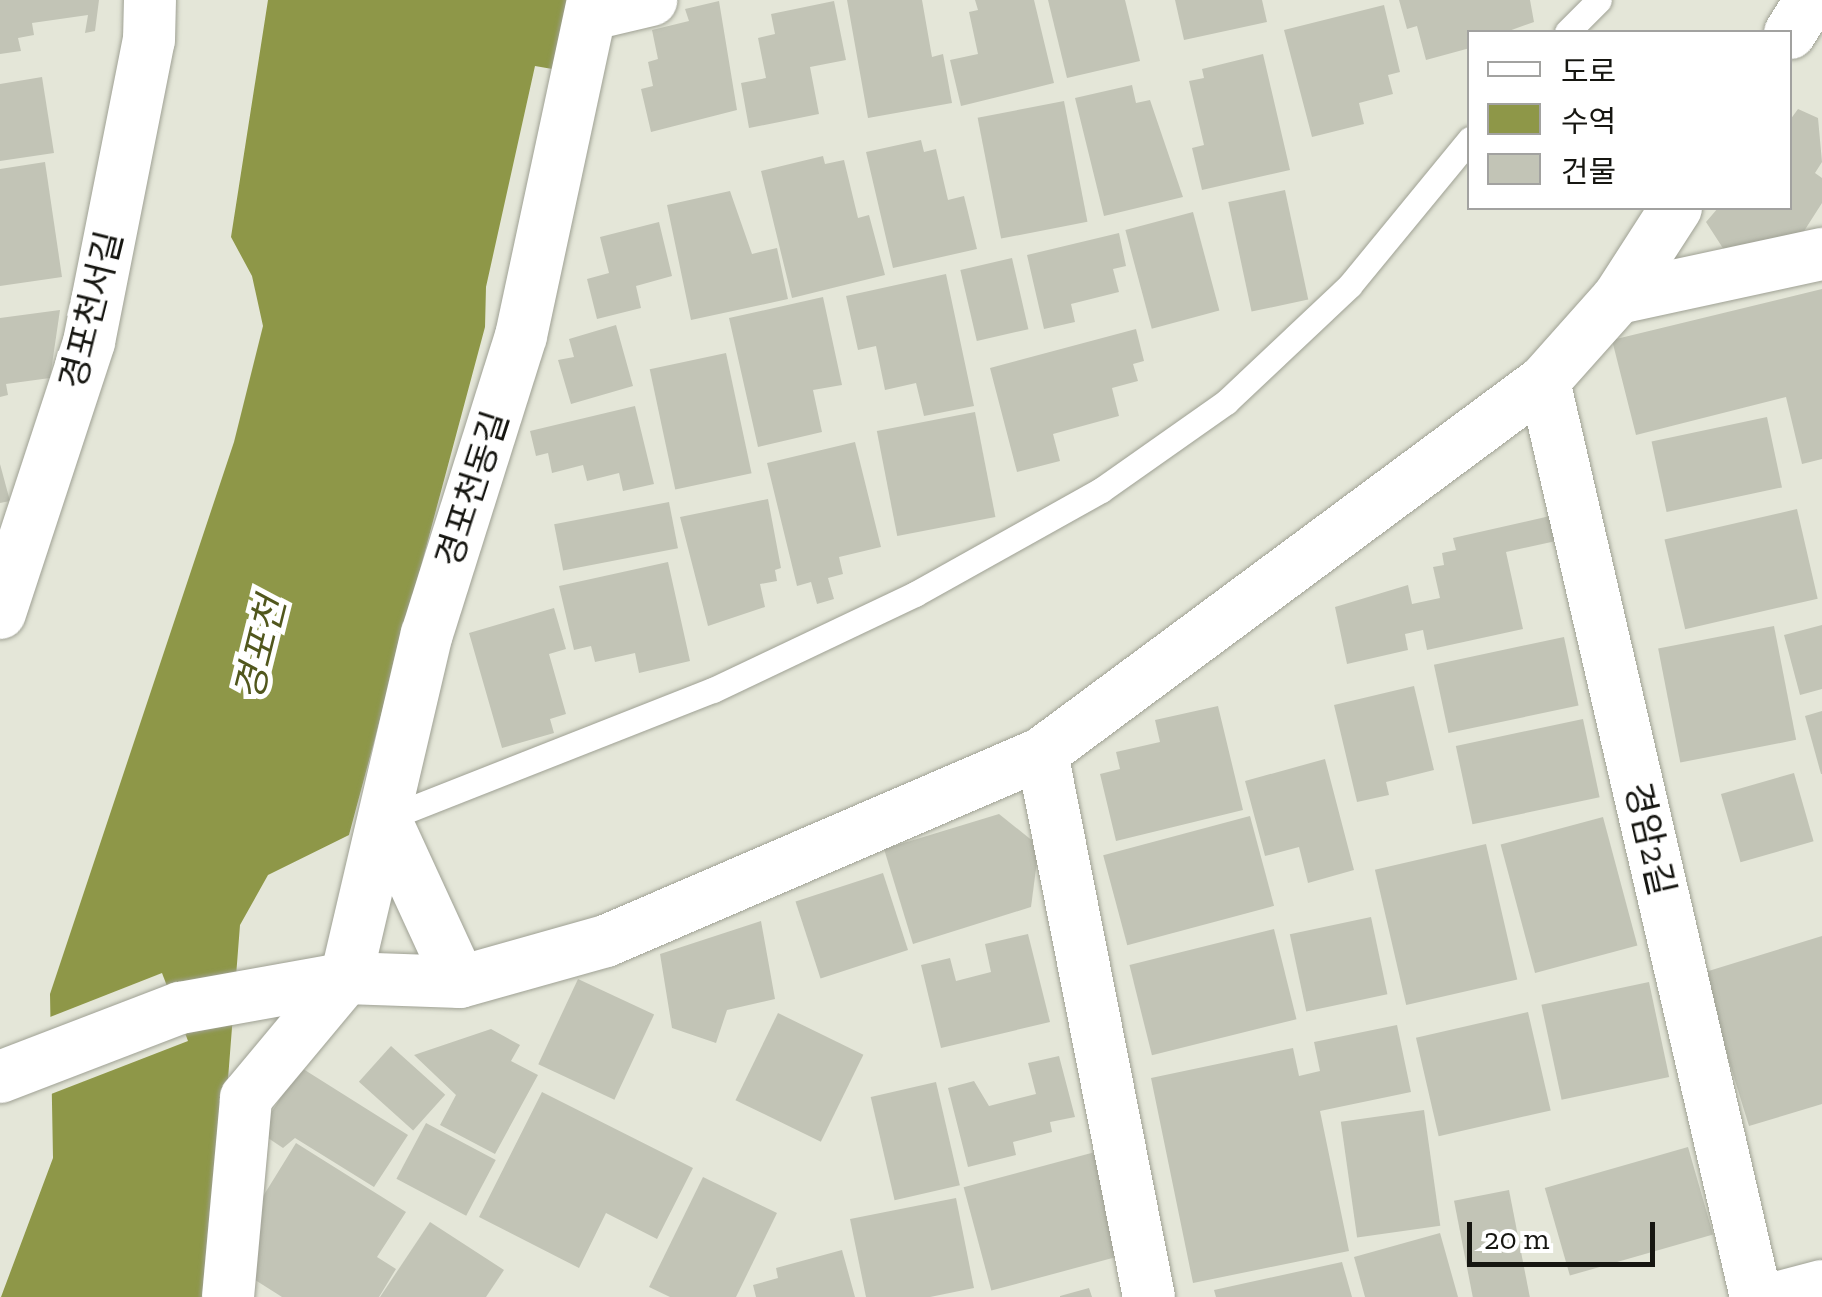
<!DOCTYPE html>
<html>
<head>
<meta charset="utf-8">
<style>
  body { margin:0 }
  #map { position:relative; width:1822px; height:1297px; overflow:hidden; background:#e4e6d8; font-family:"Zilla Slab","Noto Sans KR",serif }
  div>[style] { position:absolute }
  .water>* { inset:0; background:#8e9748 }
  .pier>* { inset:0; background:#e4e6d8 }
  .building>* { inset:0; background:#c2c4b6; transform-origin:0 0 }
  .roads { filter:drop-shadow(0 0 2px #9fa194) drop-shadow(0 0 2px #9fa194) }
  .lane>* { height:25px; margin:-12.5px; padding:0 12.5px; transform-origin:12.5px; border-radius:12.5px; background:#fff }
  .street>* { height:52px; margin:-26px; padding:0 26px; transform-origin:26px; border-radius:26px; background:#fff }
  span { translate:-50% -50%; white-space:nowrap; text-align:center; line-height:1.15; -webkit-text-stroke:10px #fff; paint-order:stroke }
  .street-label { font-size:35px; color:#161611 }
  .water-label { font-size:38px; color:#51571d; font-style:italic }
  .legend { position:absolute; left:1467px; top:30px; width:325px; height:180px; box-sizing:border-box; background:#fff; border:2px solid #a2a2a0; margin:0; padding:12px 18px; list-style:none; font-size:30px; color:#161611 }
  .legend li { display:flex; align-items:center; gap:20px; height:50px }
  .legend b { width:50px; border:2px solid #a2a2a0 }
  .scale { position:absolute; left:1467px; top:1222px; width:188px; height:45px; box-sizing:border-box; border:5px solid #161611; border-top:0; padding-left:12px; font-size:30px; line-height:35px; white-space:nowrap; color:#161611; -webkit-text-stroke:8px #fff; paint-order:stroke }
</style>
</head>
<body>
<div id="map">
  <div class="water">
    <i style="clip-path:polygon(268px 0,571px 0,564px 71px,535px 66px,486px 287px,485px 327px,349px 835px,268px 875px,240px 925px,211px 1297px,1px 1297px,53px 1158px,50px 994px,234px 442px,263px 326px,252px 276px,231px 237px)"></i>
  </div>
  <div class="pier">
    <i style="clip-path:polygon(162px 973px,188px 1041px,46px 1096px,45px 1019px)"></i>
  </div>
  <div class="building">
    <i style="clip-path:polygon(0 0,99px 0,95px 31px,85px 33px,88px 15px,32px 23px,34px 35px,18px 38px,21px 51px,0 54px)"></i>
    <i style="clip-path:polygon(847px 0,922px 0,932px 57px,943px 54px,952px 103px,868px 118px)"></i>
    <i style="clip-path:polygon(975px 0,1034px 0,1054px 83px,961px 106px,950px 60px,978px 54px,969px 12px,978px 10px)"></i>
    <i style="clip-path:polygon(1048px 0,1125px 0,1140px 61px,1067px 78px)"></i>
    <i style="clip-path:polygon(1175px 0,1262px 0,1267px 22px,1184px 40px)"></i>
    <i style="clip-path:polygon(1399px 0,1530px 0,1534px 22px,1506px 32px,1470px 32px,1470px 48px,1426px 60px,1417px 26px,1407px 29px)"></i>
    <i style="clip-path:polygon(719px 1px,737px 110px,651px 132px,641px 89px,653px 86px,648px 62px,658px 59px,652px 30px,689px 21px,685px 9px)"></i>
    <i style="clip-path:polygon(834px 1px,846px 60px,810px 67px,819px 114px,749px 128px,741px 83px,766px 78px,758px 38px,775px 34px,771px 14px)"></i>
    <i style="clip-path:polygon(1384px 5px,1400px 72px,1388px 75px,1393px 94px,1359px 103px,1364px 124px,1312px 137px,1284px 30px)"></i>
    <i style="clip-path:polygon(1263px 54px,1290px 170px,1202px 190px,1192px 148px,1204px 145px,1189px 81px,1204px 78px,1202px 69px)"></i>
    <i style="clip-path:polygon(42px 77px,54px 153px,0 161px,0 84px)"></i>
    <i style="clip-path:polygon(1132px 85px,1136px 103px,1150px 100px,1183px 197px,1104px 216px,1075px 98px)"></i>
    <i style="left:1064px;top:101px;width:123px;height:88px;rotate:79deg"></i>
    <i style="clip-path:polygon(1798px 109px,1818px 118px,1822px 162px,1815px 173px,1822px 178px,1822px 203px,1799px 239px,1728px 256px,1706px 222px,1718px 208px,1790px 208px,1790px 120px)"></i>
    <i style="clip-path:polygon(921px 140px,924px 152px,936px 149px,948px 200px,964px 196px,977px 249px,893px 268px,866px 152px)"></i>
    <i style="clip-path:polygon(823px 156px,825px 164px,844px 160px,858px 218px,869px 215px,885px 275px,792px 298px,761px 171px)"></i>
    <i style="clip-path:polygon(45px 162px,62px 277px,0 286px,0 169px)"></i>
    <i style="left:1285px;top:190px;width:112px;height:58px;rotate:78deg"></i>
    <i style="clip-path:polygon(730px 191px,752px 254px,777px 248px,788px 299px,691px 320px,667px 205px)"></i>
    <i style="left:1193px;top:212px;width:102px;height:70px;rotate:75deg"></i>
    <i style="clip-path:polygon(659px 222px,672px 276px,636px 286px,641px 308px,597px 319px,587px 279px,609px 273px,600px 237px)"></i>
    <i style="clip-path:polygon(1119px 233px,1126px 266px,1113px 269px,1119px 292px,1071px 304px,1075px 322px,1044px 329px,1027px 255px)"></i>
    <i style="left:1012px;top:258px;width:73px;height:53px;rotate:77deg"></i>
    <i style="clip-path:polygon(946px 274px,974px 406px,924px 416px,916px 383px,885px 390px,876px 346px,858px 350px,846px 296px)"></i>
    <i style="clip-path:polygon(1822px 289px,1822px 459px,1802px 464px,1786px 397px,1636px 435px,1612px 340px)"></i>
    <i style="clip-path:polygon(823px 297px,842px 385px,813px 390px,822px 432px,758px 447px,729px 318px)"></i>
    <i style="clip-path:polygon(60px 310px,50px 378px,6px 384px,8px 395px,0 397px,0 318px)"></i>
    <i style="clip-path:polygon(616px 325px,633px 386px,571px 404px,558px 360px,574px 357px,569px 339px)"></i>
    <i style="clip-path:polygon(1136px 329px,1144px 361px,1133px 364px,1138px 381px,1112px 388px,1119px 416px,1053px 434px,1060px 461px,1017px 472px,990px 368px)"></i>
    <i style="left:726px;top:353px;width:123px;height:78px;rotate:78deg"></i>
    <i style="clip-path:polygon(635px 406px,654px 484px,623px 491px,619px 473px,587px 481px,583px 465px,552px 473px,548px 453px,536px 456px,530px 431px)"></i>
    <i style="left:975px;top:412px;width:107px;height:100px;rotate:79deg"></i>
    <i style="left:1767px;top:417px;width:72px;height:118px;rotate:78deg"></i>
    <i style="clip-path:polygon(855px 442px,881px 547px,839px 557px,843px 574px,828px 578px,834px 599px,817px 604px,811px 582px,797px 586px,767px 463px)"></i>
    <i style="clip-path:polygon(0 464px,10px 501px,0 503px)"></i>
    <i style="clip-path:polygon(768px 499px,781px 568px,775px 570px,777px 581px,760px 584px,765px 607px,708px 626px,680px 517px)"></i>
    <i style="left:669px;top:502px;width:47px;height:117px;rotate:79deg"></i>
    <i style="left:1797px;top:509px;width:92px;height:136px;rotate:77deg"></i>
    <i style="clip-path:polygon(1550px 516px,1556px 541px,1506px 552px,1523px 629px,1427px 650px,1423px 630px,1405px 634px,1408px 650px,1347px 664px,1335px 607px,1408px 585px,1412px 604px,1440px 598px,1433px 567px,1444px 565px,1442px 553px,1456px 550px,1453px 538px)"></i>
    <i style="clip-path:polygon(668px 562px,690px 661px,639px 673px,635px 653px,595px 662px,591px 646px,574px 650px,559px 586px)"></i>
    <i style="clip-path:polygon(554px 608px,566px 649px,549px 654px,566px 714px,550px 719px,554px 733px,502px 748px,469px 633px)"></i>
    <i style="clip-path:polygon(1822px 625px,1822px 689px,1800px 695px,1784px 635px)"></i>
    <i style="left:1774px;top:626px;width:116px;height:118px;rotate:79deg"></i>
    <i style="left:1564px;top:637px;width:70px;height:133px;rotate:78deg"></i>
    <i style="clip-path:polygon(1414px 686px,1434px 770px,1386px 782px,1389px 795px,1357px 802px,1334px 705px)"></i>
    <i style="clip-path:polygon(1218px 706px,1243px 810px,1116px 841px,1100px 774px,1120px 769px,1116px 752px,1160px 742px,1155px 720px)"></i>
    <i style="clip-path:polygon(1822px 711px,1822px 774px,1821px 774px,1805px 716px)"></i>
    <i style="left:1583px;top:719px;width:80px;height:130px;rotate:78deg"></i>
    <i style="clip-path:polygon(1325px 759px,1354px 870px,1308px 883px,1299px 847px,1265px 856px,1245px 781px)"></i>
    <i style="left:1794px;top:773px;width:71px;height:76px;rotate:74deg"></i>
    <i style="clip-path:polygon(999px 814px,1039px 846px,1031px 907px,913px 944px,884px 849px)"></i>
    <i style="left:1250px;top:816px;width:93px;height:152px;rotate:75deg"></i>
    <i style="left:1603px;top:817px;width:133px;height:106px;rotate:75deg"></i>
    <i style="left:1486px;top:844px;width:139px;height:114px;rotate:77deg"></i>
    <i style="left:883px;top:873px;width:81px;height:92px;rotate:72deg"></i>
    <i style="left:1371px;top:917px;width:79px;height:83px;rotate:78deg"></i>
    <i style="clip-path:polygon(761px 921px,775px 999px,727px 1010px,716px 1043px,672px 1028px,660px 954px)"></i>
    <i style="left:1274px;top:929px;width:93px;height:149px;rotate:76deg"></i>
    <i style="clip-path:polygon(1028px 934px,1050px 1022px,941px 1048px,921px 965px,950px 958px,956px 981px,991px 972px,985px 944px)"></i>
    <i style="clip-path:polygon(1822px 936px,1822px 1104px,1749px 1126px,1702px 973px)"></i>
    <i style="left:578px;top:979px;width:84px;height:94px;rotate:25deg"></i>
    <i style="left:1649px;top:982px;width:97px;height:110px;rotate:78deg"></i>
    <i style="left:1528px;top:1012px;width:101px;height:115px;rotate:77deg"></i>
    <i style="left:778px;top:1013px;width:95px;height:97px;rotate:26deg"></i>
    <i style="clip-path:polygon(1397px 1025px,1411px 1092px,1320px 1111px,1349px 1251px,1193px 1283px,1151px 1078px,1293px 1048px,1299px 1076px,1320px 1071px,1314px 1042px)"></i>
    <i style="clip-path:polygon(491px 1029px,520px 1045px,511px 1061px,538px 1075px,495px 1154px,440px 1125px,456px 1095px,414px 1055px)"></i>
    <i style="left:391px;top:1046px;width:73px;height:48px;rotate:42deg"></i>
    <i style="clip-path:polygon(1059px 1056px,1075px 1117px,1050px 1122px,1052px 1132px,1013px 1142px,1016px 1155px,968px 1167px,948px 1088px,974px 1081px,989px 1106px,1036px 1094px,1028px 1063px)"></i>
    <i style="clip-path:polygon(300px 1067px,408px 1135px,374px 1187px,295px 1138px,283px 1148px,259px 1132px)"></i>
    <i style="left:936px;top:1082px;width:106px;height:67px;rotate:77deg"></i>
    <i style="clip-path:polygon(542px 1092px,693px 1168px,657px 1239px,606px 1213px,579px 1268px,479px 1217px)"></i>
    <i style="left:1424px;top:1110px;width:117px;height:84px;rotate:82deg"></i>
    <i style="left:426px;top:1123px;width:79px;height:63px;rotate:28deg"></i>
    <i style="clip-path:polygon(296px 1143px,406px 1212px,377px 1257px,396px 1269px,379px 1297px,282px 1297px,249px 1276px,249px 1219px)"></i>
    <i style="left:1688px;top:1147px;width:91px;height:149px;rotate:74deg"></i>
    <i style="left:1095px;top:1152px;width:107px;height:136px;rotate:75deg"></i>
    <i style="clip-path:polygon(703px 1177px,777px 1213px,736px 1297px,670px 1297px,649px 1287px)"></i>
    <i style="left:1509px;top:1190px;width:109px;height:56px;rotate:79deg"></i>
    <i style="clip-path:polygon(956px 1198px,974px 1288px,930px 1297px,866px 1297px,850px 1219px)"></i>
    <i style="clip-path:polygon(430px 1222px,504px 1270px,486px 1297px,380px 1297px)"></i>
    <i style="clip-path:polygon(1440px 1233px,1458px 1297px,1365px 1297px,1354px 1257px)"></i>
    <i style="clip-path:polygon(842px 1250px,855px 1297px,756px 1297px,753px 1285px,778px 1278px,776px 1268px)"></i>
    <i style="clip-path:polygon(1342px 1262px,1352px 1297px,1216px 1297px,1214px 1290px)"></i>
    <i style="clip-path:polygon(1089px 1288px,1092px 1297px,1060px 1297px,1060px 1296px)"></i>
  </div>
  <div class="roads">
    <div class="lane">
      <i style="left:1567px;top:32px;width:45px;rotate:-45deg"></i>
      <i style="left:385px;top:819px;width:352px;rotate:-21.5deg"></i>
      <i style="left:713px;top:690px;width:224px;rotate:-25.4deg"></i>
      <i style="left:915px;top:594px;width:213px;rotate:-29.2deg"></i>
      <i style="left:1101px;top:490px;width:153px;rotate:-35.1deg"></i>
      <i style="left:1226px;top:402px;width:170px;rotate:-43.3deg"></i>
      <i style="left:1350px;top:285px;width:189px;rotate:-50.6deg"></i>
    </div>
    <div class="street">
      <i style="left:592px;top:14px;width:61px;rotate:-13.3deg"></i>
      <i style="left:1790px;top:33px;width:39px;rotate:-58deg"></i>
      <i style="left:1618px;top:298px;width:209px;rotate:-12.2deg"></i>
      <i style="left:1544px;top:381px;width:940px;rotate:76.97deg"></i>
      <i style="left:0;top:613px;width:285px;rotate:-71.8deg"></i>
      <i style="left:89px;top:342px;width:308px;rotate:-78.8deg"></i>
      <i style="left:149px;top:40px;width:40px;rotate:-88.6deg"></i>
      <i style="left:1042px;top:753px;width:554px;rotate:78.87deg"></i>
      <i style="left:385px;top:819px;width:179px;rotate:65.3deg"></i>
      <i style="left:0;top:1077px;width:193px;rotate:-21deg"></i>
      <i style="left:180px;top:1008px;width:169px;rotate:-10.2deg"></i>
      <i style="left:346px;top:978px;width:353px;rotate:-76.8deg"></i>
      <i style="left:427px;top:634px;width:312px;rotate:-72.5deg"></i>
      <i style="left:521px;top:336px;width:344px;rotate:-77.9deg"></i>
      <i style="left:228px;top:1297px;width:200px;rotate:-84.8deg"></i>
      <i style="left:246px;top:1098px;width:156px;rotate:-50.2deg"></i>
      <i style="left:346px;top:978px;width:114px;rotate:2deg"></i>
      <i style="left:460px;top:982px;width:152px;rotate:-15.7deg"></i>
      <i style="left:606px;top:941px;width:475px;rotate:-23.3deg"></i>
      <i style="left:1042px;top:753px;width:625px;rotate:-36.54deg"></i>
      <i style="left:1544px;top:381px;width:111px;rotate:-48.3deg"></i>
      <i style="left:1618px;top:298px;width:107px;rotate:-57.2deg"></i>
      <i style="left:1780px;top:1297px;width:43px;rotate:-14.7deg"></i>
    </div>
  </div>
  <div class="street-label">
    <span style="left:91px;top:310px;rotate:-76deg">경포천서길</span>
    <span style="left:472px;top:489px;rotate:-72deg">경포천동길</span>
    <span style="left:1650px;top:839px;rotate:77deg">경암2길</span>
  </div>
  <div class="water-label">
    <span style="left:261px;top:649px;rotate:-76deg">경포천</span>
  </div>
  <ul class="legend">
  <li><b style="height:12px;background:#fff"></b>도로</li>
  <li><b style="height:28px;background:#8e9748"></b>수역</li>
  <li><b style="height:28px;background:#c2c4b6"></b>건물</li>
  </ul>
  <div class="scale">20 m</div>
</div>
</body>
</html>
